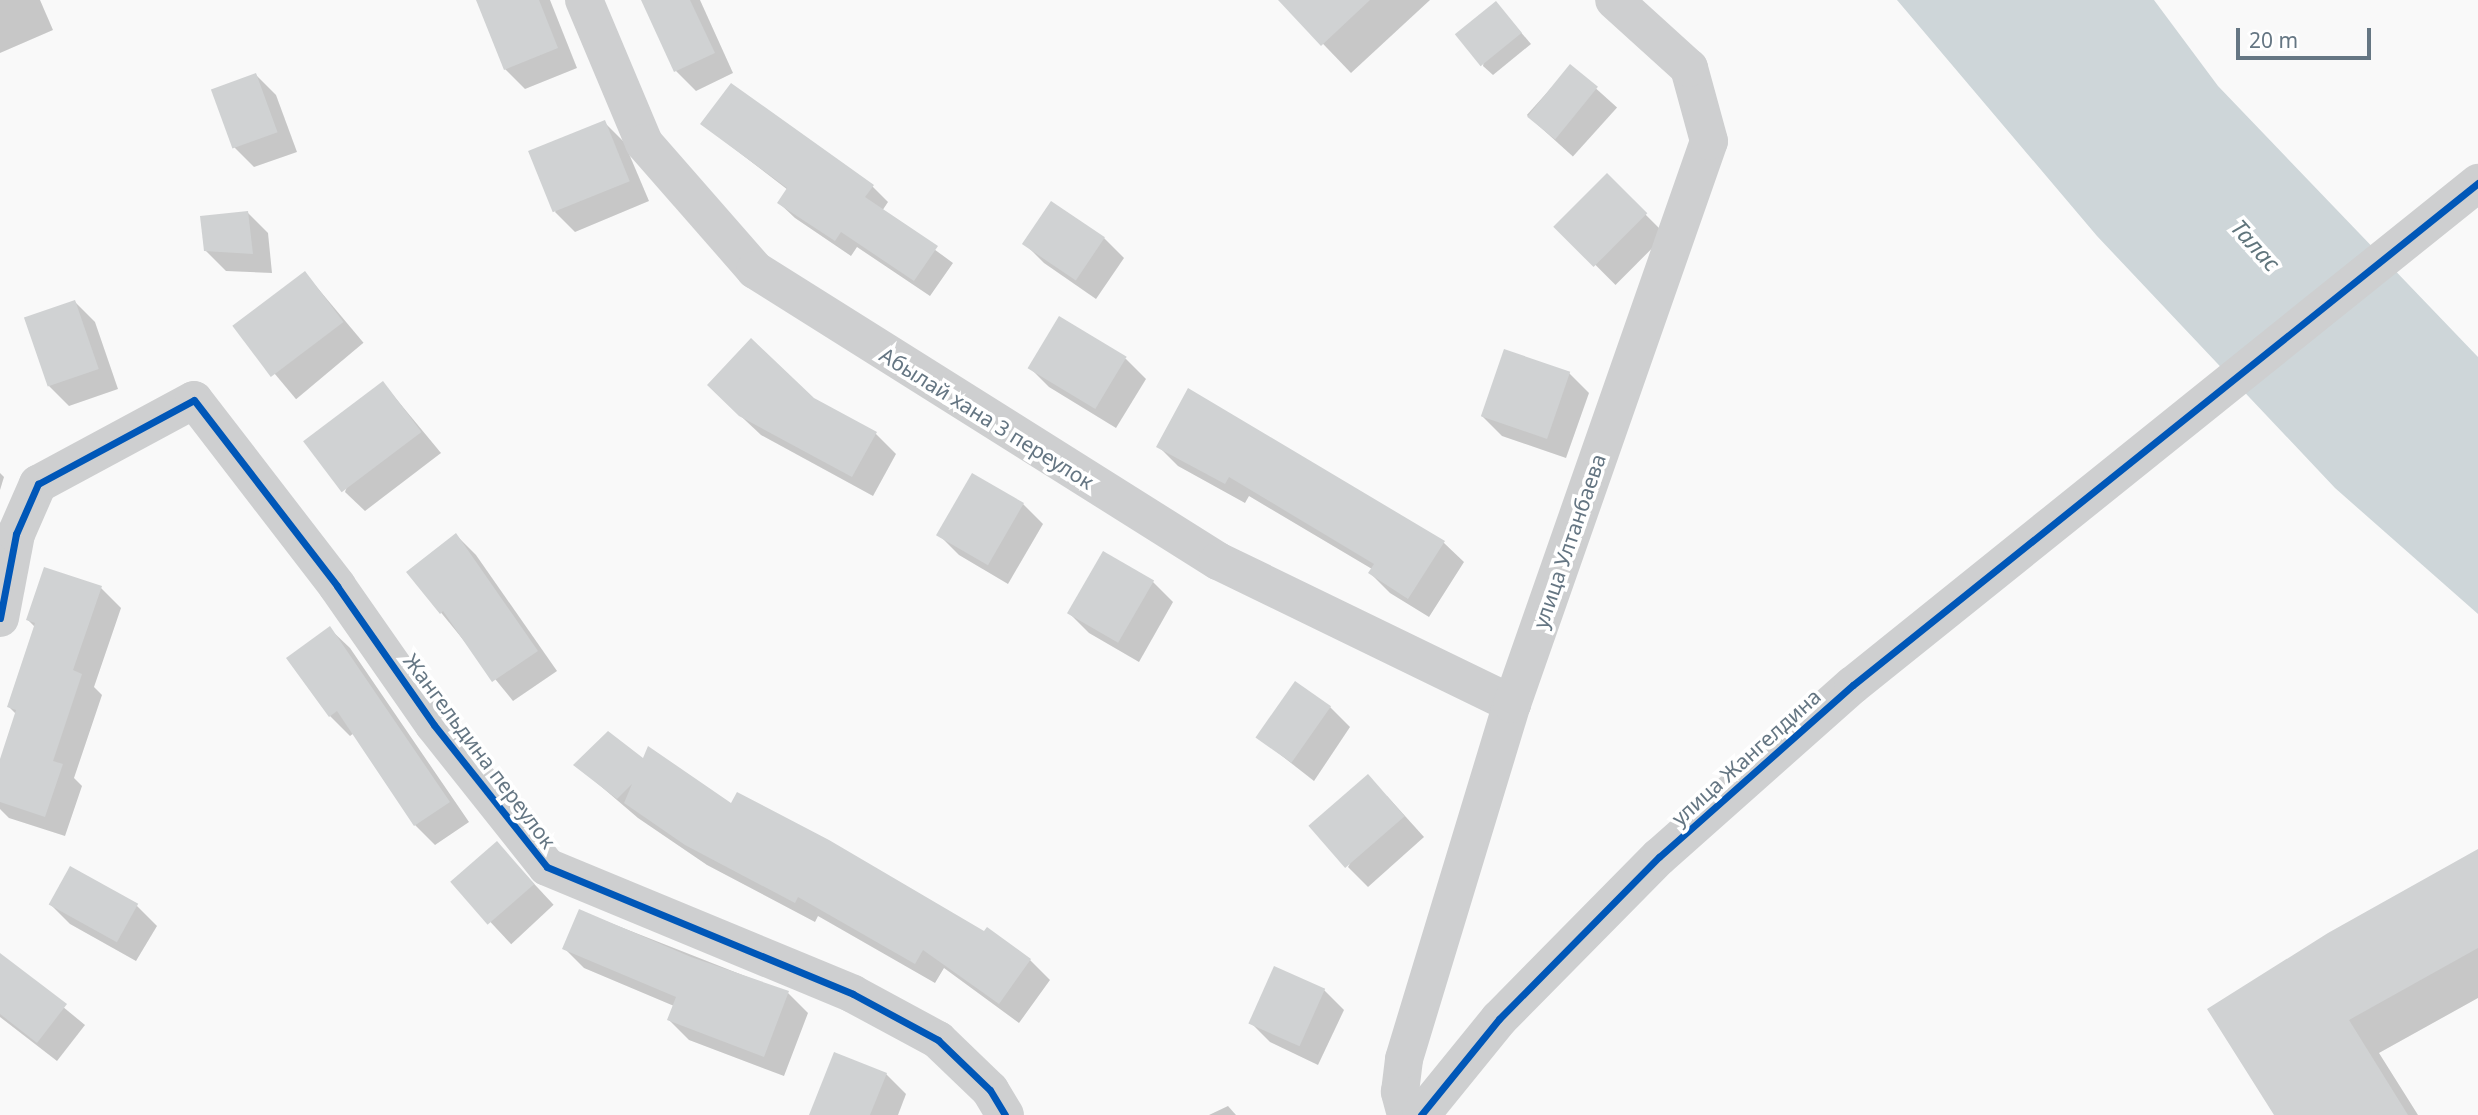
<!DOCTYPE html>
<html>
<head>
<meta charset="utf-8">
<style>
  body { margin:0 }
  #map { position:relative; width:2478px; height:1115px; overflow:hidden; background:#f9f9f9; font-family:"Noto Sans",sans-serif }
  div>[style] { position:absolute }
  .water>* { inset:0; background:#ced6d9 }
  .shadow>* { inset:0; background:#0003; transform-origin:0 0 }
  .building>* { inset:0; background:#d0d2d3; transform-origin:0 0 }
  .minor>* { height:38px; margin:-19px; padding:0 19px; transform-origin:19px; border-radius:19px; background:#cecfd0 }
  .cycleway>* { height:7px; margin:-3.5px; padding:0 3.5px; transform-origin:3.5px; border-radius:3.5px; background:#0057b8 }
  span { translate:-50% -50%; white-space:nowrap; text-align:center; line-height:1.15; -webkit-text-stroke:7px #fff; paint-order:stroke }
  .street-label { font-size:21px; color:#657683 }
  .water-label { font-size:23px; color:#60757c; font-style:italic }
  .scale { position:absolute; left:2236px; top:28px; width:135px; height:32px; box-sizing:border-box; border:4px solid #657683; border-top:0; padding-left:9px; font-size:21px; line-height:24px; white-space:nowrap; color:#657683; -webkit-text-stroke:5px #fff; paint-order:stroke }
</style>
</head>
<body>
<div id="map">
  <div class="water">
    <i style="clip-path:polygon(1897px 0,2154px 0,2218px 86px,2478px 357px,2478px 614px,2335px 488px,2097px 236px)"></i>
  </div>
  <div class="shadow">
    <i style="clip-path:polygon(0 0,40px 0,53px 30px,0 53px)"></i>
    <i style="clip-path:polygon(478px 0,550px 0,577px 68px,525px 89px,505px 69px)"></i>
    <i style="clip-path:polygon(643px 0,700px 0,733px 73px,696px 91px,676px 71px)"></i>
    <i style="clip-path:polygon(1281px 0,1430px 0,1351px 73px)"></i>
    <i style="clip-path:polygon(1496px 3px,1531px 44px,1493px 75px,1483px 66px)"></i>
    <i style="left:1571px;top:66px;width:62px;height:66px;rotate:42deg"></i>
    <i style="clip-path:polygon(256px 75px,276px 95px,297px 152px,254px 167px,234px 147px)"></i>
    <i style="clip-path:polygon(604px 122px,624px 142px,649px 201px,575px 232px,555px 212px)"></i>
    <i style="clip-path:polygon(702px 124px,872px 186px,888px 202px,882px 211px,953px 263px,930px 296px,857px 247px,851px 256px,795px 218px,779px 203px,788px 190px)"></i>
    <i style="left:1607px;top:176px;width:83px;height:71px;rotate:45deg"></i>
    <i style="clip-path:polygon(248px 213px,268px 233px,272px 273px,226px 271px,206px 251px)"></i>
    <i style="clip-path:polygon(1104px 238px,1124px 258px,1096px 299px,1044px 263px,1024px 243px)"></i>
    <i style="left:305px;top:273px;width:91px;height:88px;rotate:50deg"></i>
    <i style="clip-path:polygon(75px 302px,95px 322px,118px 389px,69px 406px,49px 386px)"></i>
    <i style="clip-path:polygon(1126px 359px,1146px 379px,1116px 428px,1049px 387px,1029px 367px)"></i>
    <i style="clip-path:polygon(1569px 373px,1589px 393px,1566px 458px,1502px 436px,1482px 416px)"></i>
    <i style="clip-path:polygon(383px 383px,441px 453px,365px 511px,345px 492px)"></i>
    <i style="clip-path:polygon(1189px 390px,1444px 543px,1464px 562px,1429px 617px,1390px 593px,1370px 573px,1372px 569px,1249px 496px,1245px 503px,1178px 466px,1158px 446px)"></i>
    <i style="clip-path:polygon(813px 399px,876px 434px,896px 454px,873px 496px,761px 435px,729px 405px)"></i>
    <i style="clip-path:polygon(0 473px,4px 477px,0 490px)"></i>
    <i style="clip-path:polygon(1023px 504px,1043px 524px,1008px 584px,959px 555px,939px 535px)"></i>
    <i style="clip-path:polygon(456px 535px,476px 555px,557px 671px,513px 701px,408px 572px)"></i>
    <i style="clip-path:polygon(1103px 554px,1153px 582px,1173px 602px,1139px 662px,1089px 633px,1069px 613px)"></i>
    <i style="clip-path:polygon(101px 588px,121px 608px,94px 687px,102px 695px,74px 778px,82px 786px,65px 836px,9px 818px,0 809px,0 764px,17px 715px,9px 707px,35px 627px,28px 620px)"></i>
    <i style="clip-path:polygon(330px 629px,350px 648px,469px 822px,435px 845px,415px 825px,354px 733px,350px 736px,330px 716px)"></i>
    <i style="clip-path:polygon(1330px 707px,1350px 727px,1314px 781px,1259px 738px)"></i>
    <i style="clip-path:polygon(643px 761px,1030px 960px,1050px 980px,1019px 1023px,944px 968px,935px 983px,818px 916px,815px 922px,707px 865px,638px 818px,576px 765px)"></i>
    <i style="clip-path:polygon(1387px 796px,1424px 837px,1368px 887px,1348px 867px)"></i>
    <i style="left:497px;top:844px;width:83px;height:58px;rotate:47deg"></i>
    <i style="clip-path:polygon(2478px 851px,2478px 998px,2379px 1053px,2418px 1115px,2276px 1115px)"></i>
    <i style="clip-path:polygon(50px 904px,137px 906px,157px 926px,136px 961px,70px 924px)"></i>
    <i style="clip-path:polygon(580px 911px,788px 993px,808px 1013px,784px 1076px,689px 1040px,669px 1020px,674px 1006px,584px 968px,564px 948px)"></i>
    <i style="clip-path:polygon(0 955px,85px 1025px,57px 1061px,0 1017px)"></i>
    <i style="clip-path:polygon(1324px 990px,1344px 1010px,1318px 1065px,1270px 1042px,1250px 1022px)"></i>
    <i style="clip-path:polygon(886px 1074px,906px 1094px,898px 1115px,820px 1115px)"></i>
    <i style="clip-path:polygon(1228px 1106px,1236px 1115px,1209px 1115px)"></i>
  </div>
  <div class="building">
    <i style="clip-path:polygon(476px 0,539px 0,558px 48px,504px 70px)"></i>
    <i style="clip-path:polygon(641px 0,690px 0,715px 53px,674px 72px)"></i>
    <i style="clip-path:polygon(1278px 0,1370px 0,1321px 46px)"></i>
    <i style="left:1496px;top:1px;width:41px;height:53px;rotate:51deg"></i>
    <i style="left:1570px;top:64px;width:36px;height:68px;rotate:39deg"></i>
    <i style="left:256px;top:73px;width:63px;height:48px;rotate:70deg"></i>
    <i style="clip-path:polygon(731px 83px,874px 185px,865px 197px,938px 246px,914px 281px,841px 232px,835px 241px,777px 203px,787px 188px,700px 124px)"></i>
    <i style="left:605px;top:120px;width:66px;height:83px;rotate:68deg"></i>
    <i style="left:1607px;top:173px;width:57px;height:76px;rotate:45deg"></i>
    <i style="left:1051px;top:201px;width:65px;height:52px;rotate:34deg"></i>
    <i style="clip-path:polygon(248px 211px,253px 254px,204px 251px,200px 216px)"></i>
    <i style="left:305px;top:271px;width:64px;height:91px;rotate:53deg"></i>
    <i style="left:75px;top:300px;width:73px;height:54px;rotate:71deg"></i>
    <i style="left:1059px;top:316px;width:79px;height:61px;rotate:31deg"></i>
    <i style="clip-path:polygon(751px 338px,814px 398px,877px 432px,852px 477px,739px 416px,707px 385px)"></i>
    <i style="left:1504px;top:349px;width:70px;height:71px;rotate:19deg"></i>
    <i style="left:383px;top:381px;width:64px;height:100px;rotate:53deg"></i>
    <i style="clip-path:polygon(1188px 388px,1445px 541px,1408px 599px,1368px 573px,1374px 564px,1229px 477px,1225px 484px,1156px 447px)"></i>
    <i style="left:972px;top:473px;width:60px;height:72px;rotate:30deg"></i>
    <i style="clip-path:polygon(456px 533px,538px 651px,492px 682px,443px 611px,440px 614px,406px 572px)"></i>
    <i style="left:1103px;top:551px;width:59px;height:72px;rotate:30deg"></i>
    <i style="clip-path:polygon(44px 567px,102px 586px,73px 670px,82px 674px,53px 761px,63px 764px,45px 817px,0 802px,0 759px,16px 710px,7px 707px,35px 623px,26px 620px)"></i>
    <i style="clip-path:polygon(330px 626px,450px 802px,414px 826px,337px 711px,329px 717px,286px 658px)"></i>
    <i style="left:1295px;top:681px;width:44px;height:69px;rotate:35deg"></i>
    <i style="clip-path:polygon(608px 731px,643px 758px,648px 746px,731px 803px,737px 792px,829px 840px,984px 931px,987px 927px,1031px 959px,999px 1004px,923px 950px,915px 964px,798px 897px,795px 903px,685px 845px,624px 803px,632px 784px,617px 799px,573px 765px)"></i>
    <i style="left:1368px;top:774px;width:56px;height:79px;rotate:49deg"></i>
    <i style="left:497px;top:841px;width:57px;height:62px;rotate:49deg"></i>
    <i style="clip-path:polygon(2478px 849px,2478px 948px,2349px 1020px,2408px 1115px,2274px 1115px,2207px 1009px,2328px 933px)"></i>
    <i style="left:70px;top:866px;width:78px;height:44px;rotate:29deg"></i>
    <i style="clip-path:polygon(579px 909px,691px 957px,789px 991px,764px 1057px,667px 1020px,676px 997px,562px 949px)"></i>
    <i style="clip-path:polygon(0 953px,67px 1004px,37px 1043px,0 1014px)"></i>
    <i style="left:1274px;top:966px;width:56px;height:63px;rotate:24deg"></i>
    <i style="clip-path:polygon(834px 1052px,887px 1073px,870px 1115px,809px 1115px)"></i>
  </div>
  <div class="minor">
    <i style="left:584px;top:0;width:155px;rotate:67.2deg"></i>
    <i style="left:644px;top:143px;width:169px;rotate:48.8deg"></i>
    <i style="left:755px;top:270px;width:547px;rotate:32.15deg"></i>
    <i style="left:1218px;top:561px;width:327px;rotate:25.9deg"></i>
    <i style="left:0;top:618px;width:86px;rotate:-79.2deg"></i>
    <i style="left:16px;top:534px;width:55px;rotate:-66.3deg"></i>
    <i style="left:38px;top:484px;width:177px;rotate:-28.3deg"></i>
    <i style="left:194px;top:400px;width:235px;rotate:52.4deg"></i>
    <i style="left:337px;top:586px;width:169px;rotate:55.1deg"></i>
    <i style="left:434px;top:725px;width:181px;rotate:51.5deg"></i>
    <i style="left:547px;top:867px;width:331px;rotate:22.5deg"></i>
    <i style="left:853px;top:994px;width:97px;rotate:28.4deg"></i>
    <i style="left:938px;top:1040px;width:72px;rotate:43.9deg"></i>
    <i style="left:990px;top:1090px;width:29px;rotate:59deg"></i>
    <i style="left:1406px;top:1115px;width:24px;rotate:-105deg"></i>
    <i style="left:1400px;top:1092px;width:33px;rotate:-83deg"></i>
    <i style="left:1404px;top:1059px;width:371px;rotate:-73.1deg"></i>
    <i style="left:1512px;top:704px;width:596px;rotate:-70.71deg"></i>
    <i style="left:1709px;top:141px;width:76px;rotate:-105.3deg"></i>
    <i style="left:1689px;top:68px;width:101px;rotate:-137.8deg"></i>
    <i style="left:1421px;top:1115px;width:124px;rotate:-50.9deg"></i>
    <i style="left:1499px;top:1019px;width:228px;rotate:-45.4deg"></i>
    <i style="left:1659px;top:857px;width:259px;rotate:-41.6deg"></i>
    <i style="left:1853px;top:685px;width:802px;rotate:-38.77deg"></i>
  </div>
  <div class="cycleway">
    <i style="left:0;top:618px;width:86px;rotate:-79.2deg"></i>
    <i style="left:16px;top:534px;width:55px;rotate:-66.3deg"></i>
    <i style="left:38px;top:484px;width:177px;rotate:-28.3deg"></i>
    <i style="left:194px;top:400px;width:235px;rotate:52.4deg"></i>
    <i style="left:337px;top:586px;width:169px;rotate:55.1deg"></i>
    <i style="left:434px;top:725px;width:181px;rotate:51.5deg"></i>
    <i style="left:547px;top:867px;width:331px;rotate:22.5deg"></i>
    <i style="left:853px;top:994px;width:97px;rotate:28.4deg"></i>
    <i style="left:938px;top:1040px;width:72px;rotate:43.9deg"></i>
    <i style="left:990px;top:1090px;width:29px;rotate:59deg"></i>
    <i style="left:1421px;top:1115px;width:124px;rotate:-50.9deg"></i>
    <i style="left:1499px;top:1019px;width:228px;rotate:-45.4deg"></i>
    <i style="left:1659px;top:857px;width:259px;rotate:-41.6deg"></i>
    <i style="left:1853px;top:685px;width:802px;rotate:-38.77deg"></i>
  </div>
  <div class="street-label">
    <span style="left:987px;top:418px;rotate:32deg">Абылай хана 3 переулок</span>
    <span style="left:1569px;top:541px;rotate:-71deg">улица Ултанбаева</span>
    <span style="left:480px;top:751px;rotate:53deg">Жангельдина переулок</span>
    <span style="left:1746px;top:757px;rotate:-42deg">улица Жангелдина</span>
  </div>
  <div class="water-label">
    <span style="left:2256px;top:245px;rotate:48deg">Талас</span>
  </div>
  <div class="scale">20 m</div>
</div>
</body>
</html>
